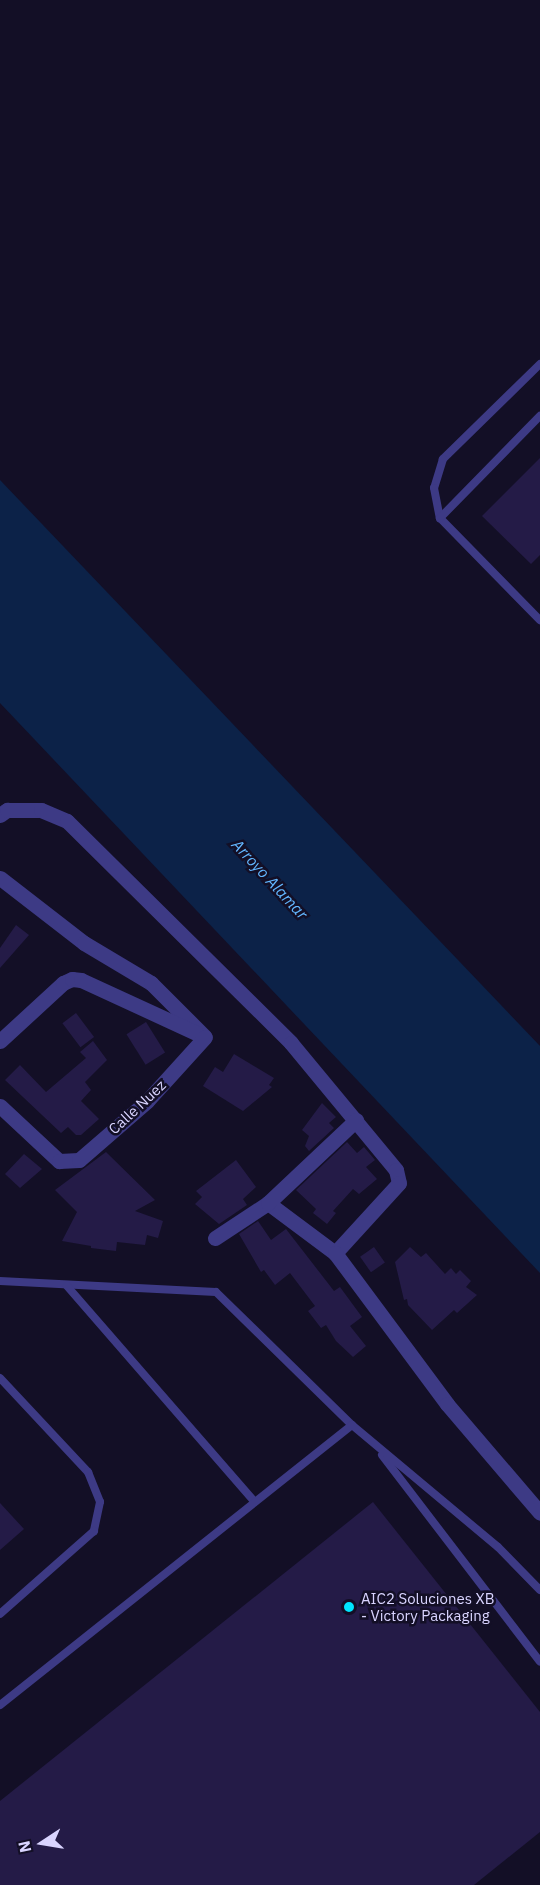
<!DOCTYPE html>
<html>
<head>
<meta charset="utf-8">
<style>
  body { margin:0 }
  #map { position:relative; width:540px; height:1885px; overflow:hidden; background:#130f26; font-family:"IBM Plex Sans",sans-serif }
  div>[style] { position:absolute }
  .water>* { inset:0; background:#0c2248 }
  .building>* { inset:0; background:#241b47; transform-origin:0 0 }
  .lane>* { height:8px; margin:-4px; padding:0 4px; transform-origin:4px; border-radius:4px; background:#3d3a85 }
  .street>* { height:15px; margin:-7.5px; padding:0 7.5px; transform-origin:7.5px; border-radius:7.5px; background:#3d3a85 }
  .dots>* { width:16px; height:16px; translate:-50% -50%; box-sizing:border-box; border:3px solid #130f26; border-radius:50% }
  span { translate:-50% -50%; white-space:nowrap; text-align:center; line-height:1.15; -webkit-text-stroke:5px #130f26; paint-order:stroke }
  .street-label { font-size:15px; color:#d9d4ff }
  .poi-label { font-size:15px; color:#d9d4ff }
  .left { translate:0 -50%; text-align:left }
  .water-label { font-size:16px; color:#62b6ff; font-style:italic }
  .north { position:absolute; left:12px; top:1813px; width:60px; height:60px; -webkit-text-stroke:4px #130f26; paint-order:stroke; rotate:258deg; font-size:16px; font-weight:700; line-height:24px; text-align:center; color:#d9d4ff }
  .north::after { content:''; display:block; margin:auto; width:21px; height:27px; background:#d9d4ff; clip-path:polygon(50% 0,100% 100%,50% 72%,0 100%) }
</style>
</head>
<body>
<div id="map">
  <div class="water">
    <i style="clip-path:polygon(0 480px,540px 1046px,540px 1273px,0 703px)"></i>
  </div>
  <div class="building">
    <i style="clip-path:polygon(540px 458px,540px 555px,531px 564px,482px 516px)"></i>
    <i style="clip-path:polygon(16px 925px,29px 935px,0 968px,0 948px)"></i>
    <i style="left:76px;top:1013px;width:30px;height:17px;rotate:53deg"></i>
    <i style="left:146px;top:1022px;width:36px;height:23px;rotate:58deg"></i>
    <i style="clip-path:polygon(93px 1041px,107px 1060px,85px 1082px,91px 1090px,81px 1101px,99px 1119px,81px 1135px,76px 1135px,68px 1127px,61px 1133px,5px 1080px,20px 1065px,46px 1092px,86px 1058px,80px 1052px)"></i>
    <i style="clip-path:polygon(234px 1054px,274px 1078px,269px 1085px,272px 1087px,243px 1111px,203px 1086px,215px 1067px,223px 1072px)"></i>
    <i style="clip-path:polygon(322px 1103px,336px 1117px,329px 1123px,334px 1128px,309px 1151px,305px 1146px,309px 1136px,302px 1130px)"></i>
    <i style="clip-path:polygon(347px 1142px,357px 1153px,364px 1147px,375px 1160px,366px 1167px,377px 1179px,359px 1194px,353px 1189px,333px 1211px,336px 1213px,327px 1224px,313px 1213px,316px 1209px,296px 1190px)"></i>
    <i style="clip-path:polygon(106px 1152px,155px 1200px,135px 1211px,163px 1221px,158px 1238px,147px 1235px,145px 1245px,117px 1242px,116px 1251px,91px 1248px,91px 1246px,62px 1241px,77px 1212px,55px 1190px)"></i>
    <i style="clip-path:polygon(24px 1154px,42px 1169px,20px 1188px,5px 1174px)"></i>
    <i style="clip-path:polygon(236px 1160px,256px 1187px,243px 1199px,247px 1205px,219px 1224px,195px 1204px,202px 1197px,196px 1191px)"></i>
    <i style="clip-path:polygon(258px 1221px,271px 1240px,286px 1229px,334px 1291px,340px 1287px,362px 1317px,350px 1326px,366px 1346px,353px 1357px,336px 1341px,326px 1325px,321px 1328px,308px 1311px,315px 1306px,290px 1273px,275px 1285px,264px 1270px,261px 1272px,239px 1234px)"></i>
    <i style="left:374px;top:1247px;width:19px;height:17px;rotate:55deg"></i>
    <i style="clip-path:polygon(410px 1247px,421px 1257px,426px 1253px,445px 1274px,451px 1268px,456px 1274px,460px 1270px,471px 1281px,466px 1287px,477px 1295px,457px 1313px,454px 1310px,432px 1330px,408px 1305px,407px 1299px,404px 1300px,395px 1262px)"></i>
    <i style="clip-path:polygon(373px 1502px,540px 1712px,540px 1832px,474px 1885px,0 1885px,0 1801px)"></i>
    <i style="clip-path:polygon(0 1503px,24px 1529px,0 1550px)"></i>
  </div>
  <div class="lane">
    <i style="left:540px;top:364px;width:136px;rotate:135.6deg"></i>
    <i style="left:443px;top:459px;width:30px;rotate:107deg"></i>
    <i style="left:434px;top:488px;width:31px;rotate:79deg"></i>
    <i style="left:440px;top:518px;width:143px;rotate:45.6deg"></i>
    <i style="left:440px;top:518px;width:143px;rotate:-45.6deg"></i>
    <i style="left:0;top:1281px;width:216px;rotate:2.9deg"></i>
    <i style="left:216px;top:1292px;width:190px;rotate:44.4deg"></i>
    <i style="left:67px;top:1286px;width:286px;rotate:49deg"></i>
    <i style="left:0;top:1378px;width:129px;rotate:46.9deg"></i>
    <i style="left:88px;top:1472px;width:32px;rotate:68deg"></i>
    <i style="left:100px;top:1502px;width:30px;rotate:102deg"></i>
    <i style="left:94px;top:1531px;width:125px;rotate:138.6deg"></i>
    <i style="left:382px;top:1455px;width:260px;rotate:52.6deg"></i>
    <i style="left:0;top:1705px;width:450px;rotate:-38.5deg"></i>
    <i style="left:352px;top:1425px;width:190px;rotate:39.9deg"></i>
    <i style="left:498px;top:1547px;width:60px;rotate:45.7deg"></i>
  </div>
  <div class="street">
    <i style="left:0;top:815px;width:9px;rotate:-36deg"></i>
    <i style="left:7px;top:810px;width:34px"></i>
    <i style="left:41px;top:810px;width:28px;rotate:23deg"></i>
    <i style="left:67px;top:821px;width:315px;rotate:44.7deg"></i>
    <i style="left:291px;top:1043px;width:165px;rotate:50.4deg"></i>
    <i style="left:396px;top:1170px;width:13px;rotate:77deg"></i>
    <i style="left:399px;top:1183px;width:95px;rotate:132.4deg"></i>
    <i style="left:0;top:878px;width:106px;rotate:37.7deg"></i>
    <i style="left:84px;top:943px;width:78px;rotate:30.8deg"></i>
    <i style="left:151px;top:983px;width:76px;rotate:45deg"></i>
    <i style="left:0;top:1041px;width:86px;rotate:-42.6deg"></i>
    <i style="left:63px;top:983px;width:10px;rotate:-24deg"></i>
    <i style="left:72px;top:979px;width:9px;rotate:6deg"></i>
    <i style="left:81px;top:980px;width:127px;rotate:24.7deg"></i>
    <i style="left:0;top:1106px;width:81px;rotate:43deg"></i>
    <i style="left:59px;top:1161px;width:20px;rotate:-3deg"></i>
    <i style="left:79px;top:1160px;width:90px;rotate:-40.9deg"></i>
    <i style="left:147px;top:1101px;width:86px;rotate:-47.8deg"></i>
    <i style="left:268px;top:1203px;width:84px;rotate:36.7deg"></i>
    <i style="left:335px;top:1253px;width:188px;rotate:53.4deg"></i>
    <i style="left:447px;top:1404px;width:143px;rotate:49.5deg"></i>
    <i style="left:215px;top:1238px;width:64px;rotate:-33.4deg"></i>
    <i style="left:268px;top:1203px;width:121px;rotate:-43.3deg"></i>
  </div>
  <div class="dots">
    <i style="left:349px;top:1607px;background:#00e5ff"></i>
  </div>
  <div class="street-label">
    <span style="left:137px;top:1107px;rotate:-43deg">Calle Nuez</span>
  </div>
  <div class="poi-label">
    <span class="left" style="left:361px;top:1607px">AIC2 Soluciones XB<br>- Victory Packaging</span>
  </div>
  <div class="water-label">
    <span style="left:270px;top:879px;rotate:47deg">Arroyo Alamar</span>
  </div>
  <div class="north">N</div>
</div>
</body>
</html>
